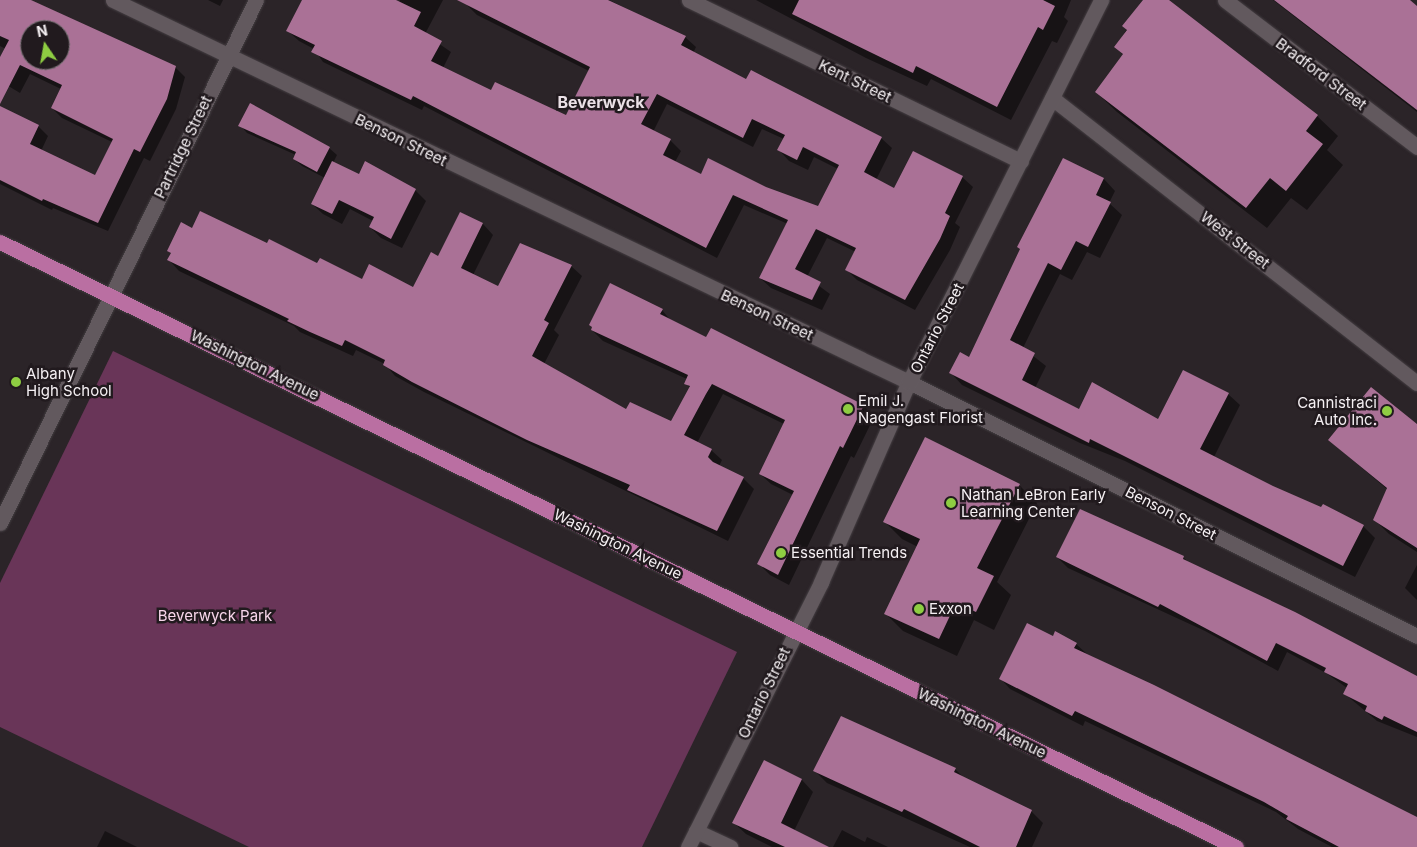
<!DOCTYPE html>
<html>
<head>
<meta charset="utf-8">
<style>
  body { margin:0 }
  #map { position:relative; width:1417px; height:847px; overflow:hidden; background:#2b2428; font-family:Inter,sans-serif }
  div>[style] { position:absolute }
  .green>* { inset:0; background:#693558 }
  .shadow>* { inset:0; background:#0007 }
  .building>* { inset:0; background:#aa7196 }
  .roads { filter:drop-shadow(0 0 1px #453f43) drop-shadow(0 0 1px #453f43) }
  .minor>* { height:15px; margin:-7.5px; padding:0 7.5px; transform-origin:7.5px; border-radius:7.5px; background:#62595e }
  .primary>* { height:15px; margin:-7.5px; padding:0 7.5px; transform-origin:7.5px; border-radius:7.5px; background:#ba6fa2 }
  .dots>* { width:14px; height:14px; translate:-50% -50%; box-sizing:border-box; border:2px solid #211a1e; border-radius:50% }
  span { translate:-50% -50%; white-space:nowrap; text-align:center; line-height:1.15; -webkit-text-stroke:5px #211a1e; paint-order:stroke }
  .street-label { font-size:15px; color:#f5f0f3 }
  .poi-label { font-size:15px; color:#f5f0f3 }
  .left { translate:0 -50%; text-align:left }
  .right { translate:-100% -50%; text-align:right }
  .park-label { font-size:15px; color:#f8d6eb }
  .neighbourhood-label { font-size:16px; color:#ebe1e7; font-weight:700 }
  .north { position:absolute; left:20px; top:20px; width:50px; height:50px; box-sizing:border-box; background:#211a1e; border:1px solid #767073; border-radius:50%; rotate:348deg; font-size:14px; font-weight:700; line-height:20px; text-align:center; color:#f5f0f3 }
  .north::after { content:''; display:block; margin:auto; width:18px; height:22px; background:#8ecd42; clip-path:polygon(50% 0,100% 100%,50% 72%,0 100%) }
</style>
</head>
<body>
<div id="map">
  <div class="green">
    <i style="clip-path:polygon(113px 351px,737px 652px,642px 847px,249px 847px,0 727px,0 583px)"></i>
  </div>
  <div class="shadow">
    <i style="clip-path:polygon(evenodd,0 0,30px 0,175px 67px,185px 77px,176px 109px,150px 161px,144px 158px,108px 231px,53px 208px,52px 210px,0 184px,0 108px,38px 126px,48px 136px,41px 151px,95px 177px,112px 142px,62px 118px,52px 108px,61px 89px,30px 74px,20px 93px,0 81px,0 63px,6px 49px,0 46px,0 0,30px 30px,60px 30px,60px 60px,30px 60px,30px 30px)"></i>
    <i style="clip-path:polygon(208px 0,223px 0,220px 6px)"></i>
    <i style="clip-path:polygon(evenodd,305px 0,392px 0,399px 3px,400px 0,443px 0,425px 34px,451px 52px,443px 68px,491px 92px,566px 117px,589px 71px,477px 15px,467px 5px,469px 0,609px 0,685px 37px,696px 47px,693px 53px,747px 81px,881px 138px,892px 148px,876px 180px,895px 190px,962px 177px,973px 187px,955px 223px,960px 227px,950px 250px,915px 310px,857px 280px,847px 270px,856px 252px,827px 238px,807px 277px,830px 294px,822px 310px,771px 288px,760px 278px,788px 224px,744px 205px,717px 258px,424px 106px,422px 110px,323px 62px,314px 49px,299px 41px,288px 31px,305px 0,667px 104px,753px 147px,762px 129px,784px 139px,779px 150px,789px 161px,808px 170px,814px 157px,838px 169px,819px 207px,766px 188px,701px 175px,675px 162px,681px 151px,670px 140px,653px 132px,667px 104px)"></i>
    <i style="clip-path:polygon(756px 0,1071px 0,1064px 17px,1068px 21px,1057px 43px,1052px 41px,1011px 120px,931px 79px,927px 86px,866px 58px)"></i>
    <i style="clip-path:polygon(1144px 0,1167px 0,1317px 116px,1338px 136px,1327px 150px,1343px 165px,1307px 210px,1291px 198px,1267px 228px,1117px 112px,1096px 92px,1124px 56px,1116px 47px)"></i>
    <i style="clip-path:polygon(1273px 0,1408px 0,1417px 7px,1417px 112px)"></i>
    <i style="clip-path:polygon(251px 104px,329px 148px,337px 155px,333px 163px,359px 176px,415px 190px,426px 201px,402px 248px,381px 238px,370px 227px,373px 221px,350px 209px,342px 224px,323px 214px,312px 204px,325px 178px,302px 166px,294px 159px,296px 155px,247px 133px,240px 125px)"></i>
    <i style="clip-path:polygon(1064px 160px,1104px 179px,1115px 191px,1109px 203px,1122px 215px,1100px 258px,1087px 252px,1072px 280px,1060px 274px,1042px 309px,1023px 348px,1046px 366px,1035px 388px,1079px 410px,1159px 421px,1228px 394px,1240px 405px,1214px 457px,1272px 487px,1363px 526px,1375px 538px,1355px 577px,1125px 461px,1080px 443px,962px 385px,951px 373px,970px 359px)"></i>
    <i style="clip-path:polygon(461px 213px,483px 224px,493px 235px,473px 275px,499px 288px,571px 266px,582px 276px,554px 330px,559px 335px,544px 364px,627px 411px,672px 423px,690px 388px,686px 383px,687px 379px,603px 341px,592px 330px,662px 310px,672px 322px,707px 339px,711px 330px,864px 406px,874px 417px,854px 458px,851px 456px,789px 585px,770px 575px,759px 564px,793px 495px,771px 484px,760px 474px,784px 424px,723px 394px,697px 443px,711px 450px,722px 460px,719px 466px,743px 478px,754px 489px,728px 541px,424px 392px,395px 376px,385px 364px,356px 350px,353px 356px,300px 332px,294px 326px,179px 271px,169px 260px,172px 254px,168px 251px,193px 229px,267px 245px,363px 280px,414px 289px,438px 258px)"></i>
    <i style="clip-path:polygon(1371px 389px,1417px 424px,1417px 552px,1389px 534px,1374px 519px,1388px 490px,1329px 440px)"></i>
    <i style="clip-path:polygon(1019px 485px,1037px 503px,997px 582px,1011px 595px,994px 630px,974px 620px,957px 656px,903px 631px,885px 613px,918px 547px,902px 539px,884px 521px)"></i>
    <i style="clip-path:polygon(1057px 557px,1183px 557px,1191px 565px,1417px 677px,1417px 737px,1377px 721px,1345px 694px,1347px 688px,1326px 673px,1287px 652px,1278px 671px,1205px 631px,1068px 568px)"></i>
    <i style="clip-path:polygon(1417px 565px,1417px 600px,1405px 588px)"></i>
    <i style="clip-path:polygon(1053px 638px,1076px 644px,1087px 654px,1417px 818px,1417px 847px,1332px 847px,1298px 829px,1276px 812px,1085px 721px,1083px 726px,1010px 689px,1000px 678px)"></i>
    <i style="clip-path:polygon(764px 762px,802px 780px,813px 792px,794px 831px,826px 847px,772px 847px,746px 834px,734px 823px)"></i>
    <i style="clip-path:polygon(955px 769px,965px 779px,1031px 811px,1043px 823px,1032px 847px,970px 847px,827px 783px,815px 771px)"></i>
    <i style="clip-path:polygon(842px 830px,865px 842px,867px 837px,888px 847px,833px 847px)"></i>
    <i style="clip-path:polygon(105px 831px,137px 847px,97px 847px)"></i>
  </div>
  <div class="building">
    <i style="clip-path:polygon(evenodd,0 0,31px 0,176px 66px,167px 99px,140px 152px,134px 149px,98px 223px,43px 199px,42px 201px,0 180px,0 106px,39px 125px,30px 144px,95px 175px,113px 139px,51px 108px,62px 85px,20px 65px,0 104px,0 57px,9px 40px,0 36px,0 0,30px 30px,60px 30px,60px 60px,30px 60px,30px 30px)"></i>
    <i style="clip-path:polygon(evenodd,302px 0,396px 0,421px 12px,414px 26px,442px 41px,431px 61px,491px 90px,495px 82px,566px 115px,590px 67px,457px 0,608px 0,686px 36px,681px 45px,746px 79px,751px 70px,882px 137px,864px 172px,894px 188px,913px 151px,963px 176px,945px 213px,950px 216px,940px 239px,905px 300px,845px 270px,856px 248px,816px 229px,795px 269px,821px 282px,812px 300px,759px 278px,788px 220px,733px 195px,706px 248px,413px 96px,411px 100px,311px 52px,315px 45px,286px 31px,302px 0,657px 94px,743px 138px,752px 119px,785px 135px,777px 150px,797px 160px,803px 147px,839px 165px,818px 206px,766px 187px,708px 158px,701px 174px,663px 155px,671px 139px,641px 124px,657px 94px)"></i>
    <i style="clip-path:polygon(799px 0,1043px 0,1055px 6px,1043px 30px,1038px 27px,997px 107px,916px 66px,913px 73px,792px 14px)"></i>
    <i style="clip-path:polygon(1143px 0,1169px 0,1318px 115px,1306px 131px,1323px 144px,1286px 191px,1270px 178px,1246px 208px,1095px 92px,1123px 54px,1114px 47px,1127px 30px,1122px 26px)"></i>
    <i style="clip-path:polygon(1274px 0,1410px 0,1417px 6px,1417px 110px)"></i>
    <i style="clip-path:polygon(250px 103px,330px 147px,317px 172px,293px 159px,296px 152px,238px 126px)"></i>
    <i style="clip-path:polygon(1063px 158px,1104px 178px,1096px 195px,1111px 202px,1088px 247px,1076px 241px,1061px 270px,1048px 263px,1031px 297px,1010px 340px,1035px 353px,1022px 380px,1079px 409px,1092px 382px,1158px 419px,1183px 370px,1229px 393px,1200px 449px,1273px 486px,1321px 507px,1323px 504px,1364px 525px,1343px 566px,1112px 450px,1090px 439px,1089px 443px,949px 373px,960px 352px,969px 357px,1020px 249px,1017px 247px)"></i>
    <i style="clip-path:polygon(332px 161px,359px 174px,365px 161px,416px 189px,391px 239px,369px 227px,374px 217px,339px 200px,332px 214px,311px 204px)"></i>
    <i style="clip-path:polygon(200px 211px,267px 243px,269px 239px,317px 263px,320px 258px,362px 279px,369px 264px,413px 287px,431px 252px,438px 256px,460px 212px,483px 223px,461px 268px,498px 286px,520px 243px,572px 265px,544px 320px,549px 323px,532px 356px,626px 409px,630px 402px,671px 421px,690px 386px,684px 384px,688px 375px,591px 330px,592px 327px,589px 325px,610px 283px,663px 309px,660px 314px,706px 337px,711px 328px,864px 405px,843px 448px,840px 446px,778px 575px,757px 564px,794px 491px,759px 474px,785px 420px,712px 384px,706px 394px,684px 435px,712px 449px,708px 457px,713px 462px,744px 477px,717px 531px,627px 490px,630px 485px,527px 440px,412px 382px,383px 365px,385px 360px,345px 340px,342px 346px,310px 332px,287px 321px,289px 319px,167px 260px,171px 253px,167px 251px,181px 222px,192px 228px)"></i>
    <i style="clip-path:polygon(1371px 387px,1417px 424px,1417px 548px,1373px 520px,1387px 488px,1328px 440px)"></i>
    <i style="clip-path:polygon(925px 437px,1020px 484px,977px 568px,994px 576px,976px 612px,956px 603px,939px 639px,884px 614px,920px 539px,883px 522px)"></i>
    <i style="clip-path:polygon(1080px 509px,1184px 556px,1183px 559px,1295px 612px,1417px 676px,1417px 732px,1384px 716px,1382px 720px,1365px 711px,1367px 706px,1343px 694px,1348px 684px,1324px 672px,1326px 668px,1276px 643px,1267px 661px,1160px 604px,1158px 607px,1056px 557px)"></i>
    <i style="clip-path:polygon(1027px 623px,1053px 636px,1055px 631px,1077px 643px,1074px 648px,1154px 685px,1417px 817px,1417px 847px,1339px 847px,1286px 819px,1288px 816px,1264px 802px,1075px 711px,1072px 716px,999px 679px)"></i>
    <i style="clip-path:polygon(841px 716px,956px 768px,954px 772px,1032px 810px,1016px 847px,980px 847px,904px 809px,902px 812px,813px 771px)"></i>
    <i style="clip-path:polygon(764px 760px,802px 779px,781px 823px,829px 847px,785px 847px,732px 823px)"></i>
  </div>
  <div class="roads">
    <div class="minor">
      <i style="left:113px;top:0;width:883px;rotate:25.64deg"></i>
      <i style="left:909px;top:382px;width:568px;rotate:26.57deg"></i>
      <i style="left:689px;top:0;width:369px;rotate:25.9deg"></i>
      <i style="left:1225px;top:0;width:242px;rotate:37.4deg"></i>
      <i style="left:1052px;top:98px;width:463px;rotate:38deg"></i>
      <i style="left:0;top:523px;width:582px;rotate:-63.92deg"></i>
      <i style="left:696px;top:831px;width:38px;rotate:25deg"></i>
      <i style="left:688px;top:847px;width:297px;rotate:-63.3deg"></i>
      <i style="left:821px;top:582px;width:219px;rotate:-66.3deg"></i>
      <i style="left:909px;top:382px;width:428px;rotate:-63.3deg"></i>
    </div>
    <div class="primary">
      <i style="left:0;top:242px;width:1376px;rotate:26.08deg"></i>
    </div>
  </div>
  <div class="dots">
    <i style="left:16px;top:382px;background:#8ecd42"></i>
    <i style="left:848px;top:409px;background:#8ecd42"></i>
    <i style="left:1387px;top:411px;background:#8ecd42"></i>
    <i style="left:951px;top:503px;background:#8ecd42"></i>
    <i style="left:781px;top:553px;background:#8ecd42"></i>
    <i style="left:919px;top:609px;background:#8ecd42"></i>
  </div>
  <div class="street-label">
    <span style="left:1321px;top:74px;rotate:37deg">Bradford Street</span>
    <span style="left:855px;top:81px;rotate:26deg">Kent Street</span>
    <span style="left:401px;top:140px;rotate:26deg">Benson Street</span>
    <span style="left:183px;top:147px;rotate:-64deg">Partridge Street</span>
    <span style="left:1235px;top:240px;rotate:38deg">West Street</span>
    <span style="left:767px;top:315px;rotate:25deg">Benson Street</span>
    <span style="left:937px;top:328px;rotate:-63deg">Ontario Street</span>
    <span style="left:255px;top:365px;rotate:26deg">Washington Avenue</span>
    <span style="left:1171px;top:513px;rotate:27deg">Benson Street</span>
    <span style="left:618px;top:544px;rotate:26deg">Washington Avenue</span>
    <span style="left:764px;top:693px;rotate:-64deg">Ontario Street</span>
    <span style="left:982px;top:723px;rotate:26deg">Washington Avenue</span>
  </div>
  <div class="poi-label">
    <span class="left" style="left:26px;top:382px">Albany<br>High School</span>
    <span class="left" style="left:858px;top:409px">Emil J.<br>Nagengast Florist</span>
    <span class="right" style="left:1377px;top:411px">Cannistraci<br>Auto Inc.</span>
    <span class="left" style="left:961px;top:503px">Nathan LeBron Early<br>Learning Center</span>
    <span class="left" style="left:791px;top:553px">Essential Trends</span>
    <span class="left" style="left:929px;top:609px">Exxon</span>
  </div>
  <div class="park-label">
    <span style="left:215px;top:616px">Beverwyck Park</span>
  </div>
  <div class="neighbourhood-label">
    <span style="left:601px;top:102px">Beverwyck</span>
  </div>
  <div class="north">N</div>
</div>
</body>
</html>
